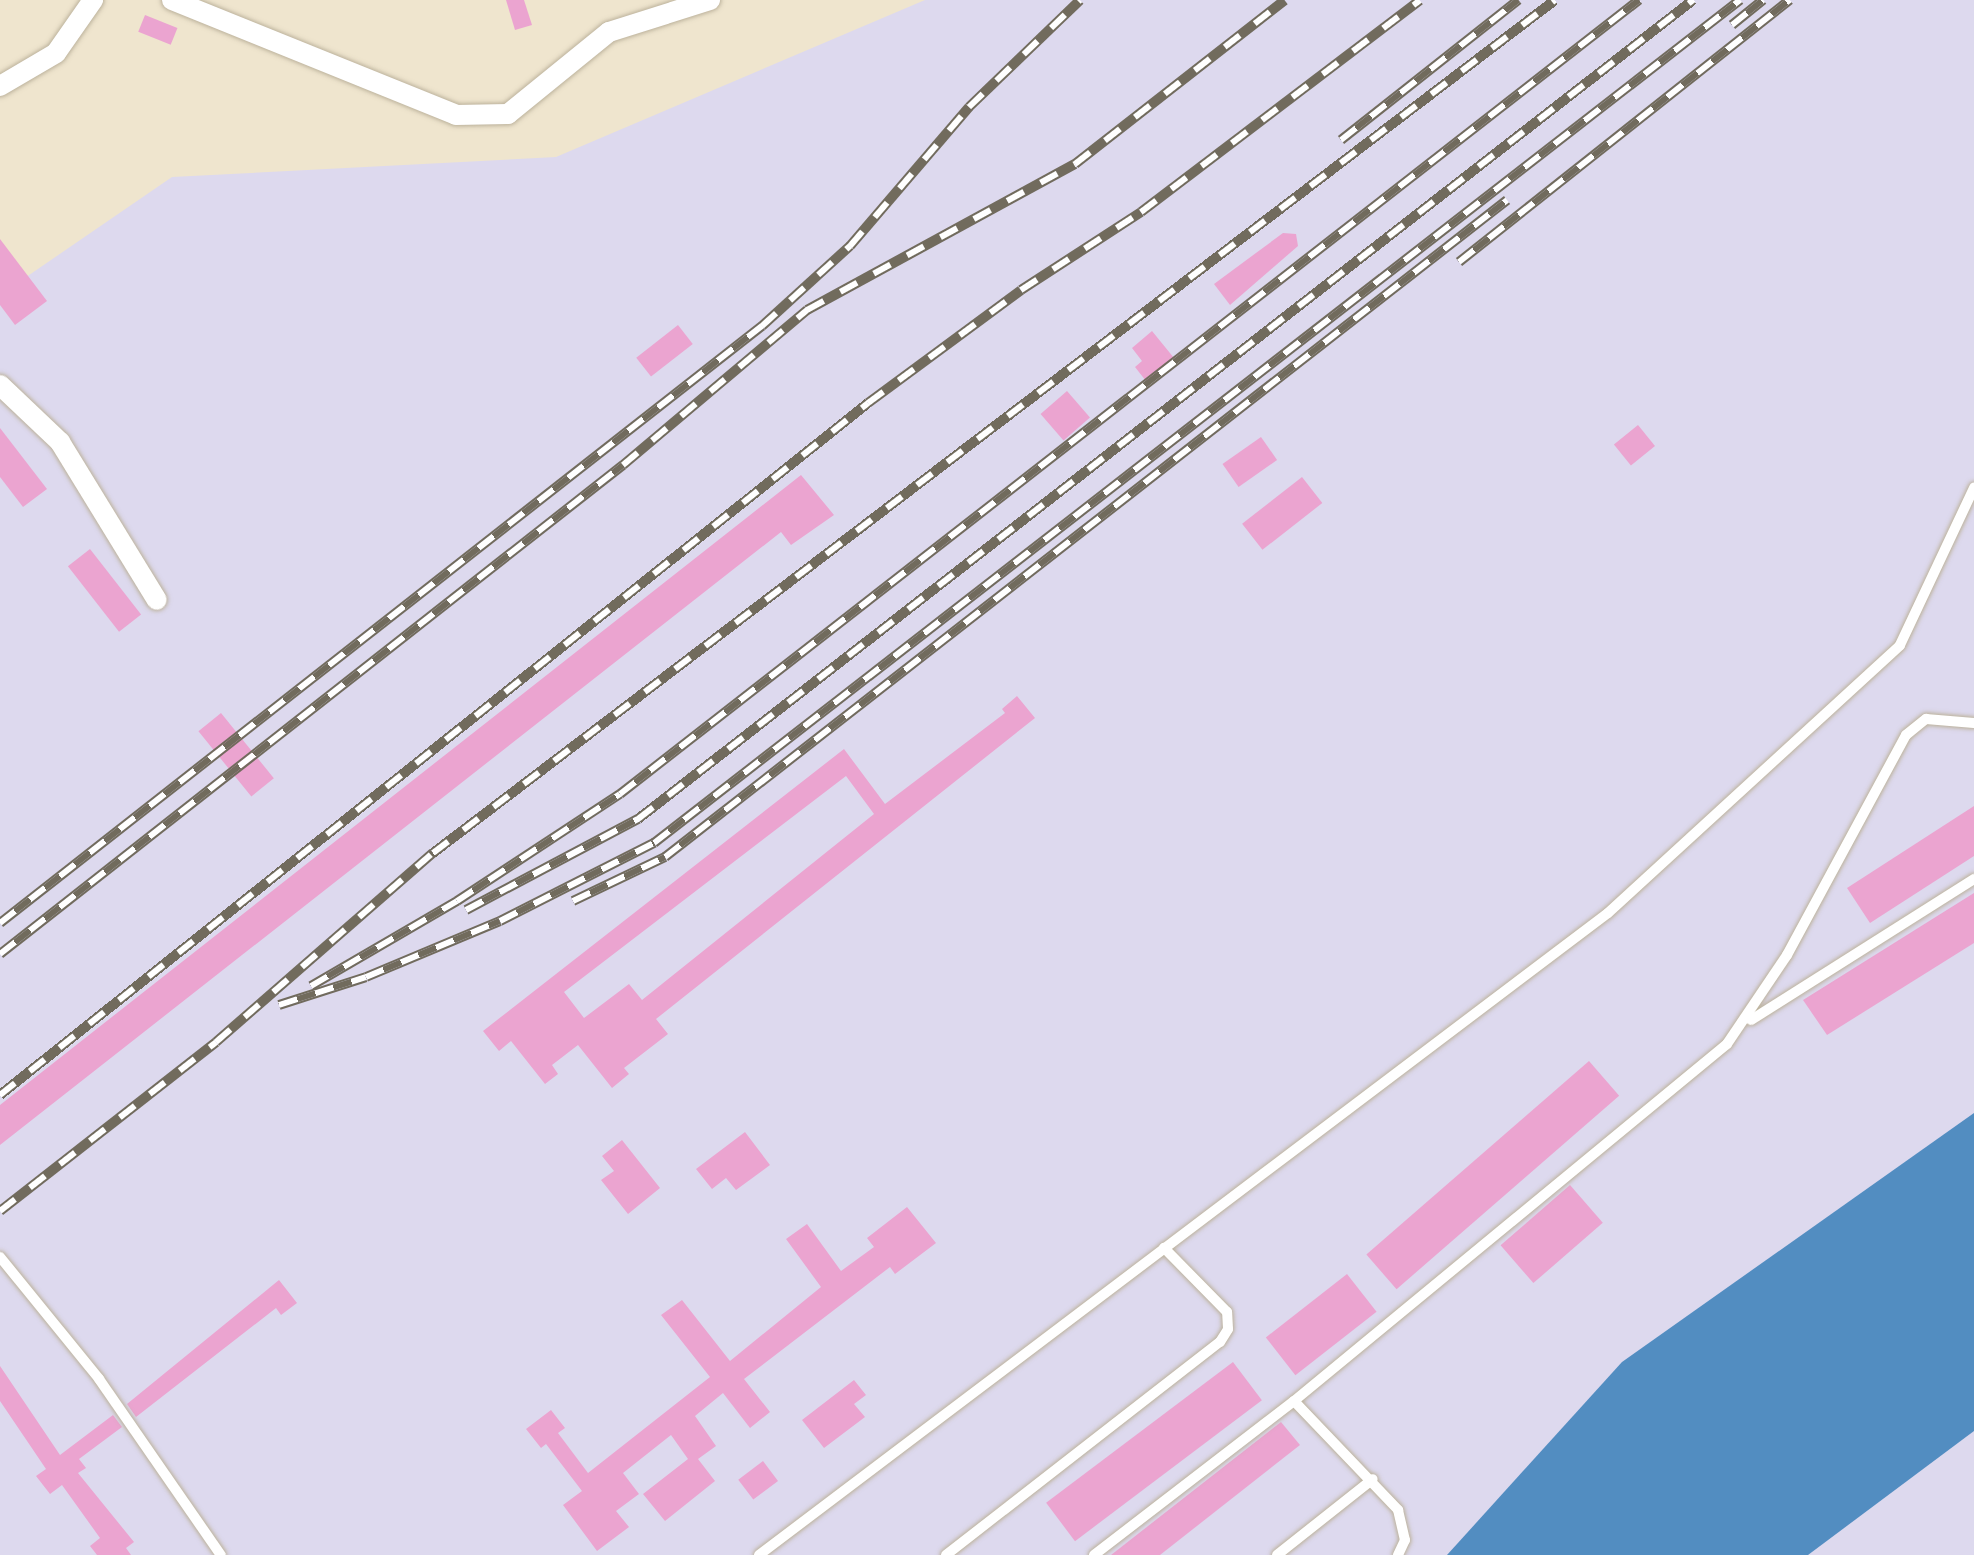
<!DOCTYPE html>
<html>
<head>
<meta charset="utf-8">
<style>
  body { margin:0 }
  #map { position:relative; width:1974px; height:1555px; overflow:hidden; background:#efe5ce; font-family:Jost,sans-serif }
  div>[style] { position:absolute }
  .industrial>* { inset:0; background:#ddd9ee }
  .water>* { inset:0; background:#528dc1 }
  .building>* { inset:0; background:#eba4d0; transform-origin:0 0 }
  .roads { filter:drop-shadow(0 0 2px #bcb29c) drop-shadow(0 0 2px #bcb29c) }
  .lane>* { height:10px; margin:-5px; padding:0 5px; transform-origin:5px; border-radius:5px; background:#fff }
  .street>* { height:20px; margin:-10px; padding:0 10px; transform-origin:10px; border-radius:10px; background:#fff }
  .rail>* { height:10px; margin-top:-5px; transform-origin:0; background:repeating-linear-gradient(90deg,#fff 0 19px,#716b5d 0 38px); box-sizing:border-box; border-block:2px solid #716b5d }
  span { translate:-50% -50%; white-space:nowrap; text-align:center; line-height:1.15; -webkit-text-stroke:9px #fff; paint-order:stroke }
</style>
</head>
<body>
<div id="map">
  <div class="industrial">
    <i style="clip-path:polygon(925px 0,1974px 0,1974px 1555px,0 1555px,0 295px,172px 177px,556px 157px)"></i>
  </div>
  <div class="water">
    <i style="clip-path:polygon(1974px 1113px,1974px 1431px,1808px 1555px,1447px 1555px,1622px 1362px)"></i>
  </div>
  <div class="building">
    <i style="clip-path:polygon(506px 0,524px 0,532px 25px,515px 30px)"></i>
    <i style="left:145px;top:15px;width:35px;height:18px;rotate:22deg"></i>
    <i style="clip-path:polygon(1283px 233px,1296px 234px,1298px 246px,1230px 305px,1214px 284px)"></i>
    <i style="clip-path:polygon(0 239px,47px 301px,15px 325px,0 305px)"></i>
    <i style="left:678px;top:325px;width:24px;height:53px;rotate:52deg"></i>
    <i style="clip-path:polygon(1152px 331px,1174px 358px,1146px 381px,1135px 367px,1142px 361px,1132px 348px)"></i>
    <i style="left:1067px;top:391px;width:35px;height:35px;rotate:49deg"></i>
    <i style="left:1638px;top:425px;width:27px;height:31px;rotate:51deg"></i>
    <i style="clip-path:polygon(0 428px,47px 489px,23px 507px,0 477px)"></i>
    <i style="left:1261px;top:437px;width:28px;height:47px;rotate:55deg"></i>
    <i style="clip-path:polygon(801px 475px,834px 515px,791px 545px,781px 532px,0 1145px,0 1105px)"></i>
    <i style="left:1302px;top:477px;width:33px;height:76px;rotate:52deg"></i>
    <i style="left:90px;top:549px;width:83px;height:28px;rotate:52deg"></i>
    <i style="clip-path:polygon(evenodd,1017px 696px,1035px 718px,656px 1019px,668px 1034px,624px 1068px,629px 1074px,612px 1088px,578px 1045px,552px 1065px,558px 1074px,545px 1084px,511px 1041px,499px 1051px,483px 1031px,844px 749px,885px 804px,1005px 713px,1002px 709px,1017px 696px,846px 776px,874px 814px,642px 1000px,629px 984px,584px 1018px,564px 992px,846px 776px)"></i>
    <i style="left:221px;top:713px;width:84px;height:29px;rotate:51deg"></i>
    <i style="clip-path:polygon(1974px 806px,1974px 856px,1870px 923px,1847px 888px)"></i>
    <i style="clip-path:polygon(1974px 893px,1974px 943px,1827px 1035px,1803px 1000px)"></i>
    <i style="left:1589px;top:1061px;width:46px;height:295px;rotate:49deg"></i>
    <i style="clip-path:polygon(745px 1132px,770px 1165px,736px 1190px,726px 1178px,712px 1189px,696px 1169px)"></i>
    <i style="clip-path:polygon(622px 1140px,660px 1188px,628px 1214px,601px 1180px,614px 1171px,602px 1156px)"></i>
    <i style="left:1570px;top:1185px;width:50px;height:92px;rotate:49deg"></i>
    <i style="clip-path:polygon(907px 1207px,936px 1243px,895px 1274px,890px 1267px,744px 1379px,770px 1412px,750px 1428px,723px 1393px,695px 1416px,716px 1446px,698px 1459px,715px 1481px,665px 1521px,643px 1494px,688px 1459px,671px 1435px,623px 1473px,639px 1494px,616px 1511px,629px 1527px,597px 1551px,563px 1505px,582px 1491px,546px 1444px,541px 1448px,526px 1429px,551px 1410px,565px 1428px,558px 1433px,588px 1473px,710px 1377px,661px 1315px,682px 1300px,730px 1361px,821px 1287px,786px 1239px,807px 1224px,841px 1271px,874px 1247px,867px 1238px)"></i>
    <i style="left:1347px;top:1274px;width:48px;height:103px;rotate:52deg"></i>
    <i style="clip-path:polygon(279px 1280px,297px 1303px,281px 1315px,276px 1308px,136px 1417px,127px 1404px)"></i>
    <i style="left:1233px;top:1362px;width:48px;height:234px;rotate:53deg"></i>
    <i style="clip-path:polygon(0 1366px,60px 1455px,113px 1415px,122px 1427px,79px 1459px,86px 1468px,78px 1473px,134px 1542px,126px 1548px,131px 1555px,97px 1555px,90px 1546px,100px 1538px,62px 1485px,50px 1494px,36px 1476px,46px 1469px,0 1401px)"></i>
    <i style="clip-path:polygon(854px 1380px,866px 1395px,854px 1404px,865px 1417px,824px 1448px,802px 1420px)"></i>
    <i style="clip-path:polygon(1281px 1422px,1300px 1445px,1160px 1555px,1111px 1555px)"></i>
    <i style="left:763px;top:1461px;width:25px;height:31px;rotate:53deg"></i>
  </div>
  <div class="roads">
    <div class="lane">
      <i style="left:1751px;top:1020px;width:264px;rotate:-32.3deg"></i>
      <i style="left:0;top:1257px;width:157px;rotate:50.9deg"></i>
      <i style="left:99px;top:1379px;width:214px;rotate:55.3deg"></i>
      <i style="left:1294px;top:1401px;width:561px;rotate:-39.5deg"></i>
      <i style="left:1727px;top:1044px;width:107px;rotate:-56deg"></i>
      <i style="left:1787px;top:955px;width:250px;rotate:-61.6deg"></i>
      <i style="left:1906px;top:735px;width:26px;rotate:-39deg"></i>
      <i style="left:1926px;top:719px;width:48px;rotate:4.8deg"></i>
      <i style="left:759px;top:1555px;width:1064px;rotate:-37.1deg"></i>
      <i style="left:1608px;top:913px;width:396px;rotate:-42.5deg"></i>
      <i style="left:1900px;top:645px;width:174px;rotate:-64.8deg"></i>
      <i style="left:946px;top:1555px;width:347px;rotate:-37.9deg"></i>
      <i style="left:1220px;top:1342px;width:15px;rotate:-58deg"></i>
      <i style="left:1228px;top:1329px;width:17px;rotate:-93deg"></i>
      <i style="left:1227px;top:1312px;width:90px;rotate:-134.5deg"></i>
      <i style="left:1094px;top:1555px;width:252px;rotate:-37.6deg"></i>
      <i style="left:1294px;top:1401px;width:151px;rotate:46.3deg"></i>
      <i style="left:1398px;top:1510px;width:31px;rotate:77deg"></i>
      <i style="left:1405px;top:1540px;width:17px;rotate:115deg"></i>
      <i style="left:1277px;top:1555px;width:122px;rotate:-38.4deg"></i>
    </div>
    <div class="street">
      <i style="left:172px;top:0;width:306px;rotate:22deg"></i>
      <i style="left:456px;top:115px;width:52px;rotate:-1.1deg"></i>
      <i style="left:508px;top:114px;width:130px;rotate:-39.1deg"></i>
      <i style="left:609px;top:32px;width:106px;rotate:-17.6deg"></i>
      <i style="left:0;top:86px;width:65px;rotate:-30.5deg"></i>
      <i style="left:56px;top:53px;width:65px;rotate:-55.1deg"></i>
      <i style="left:0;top:385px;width:83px;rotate:43.5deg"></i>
      <i style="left:60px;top:442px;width:185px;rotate:58.5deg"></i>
    </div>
  </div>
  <div class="rail">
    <i style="left:1732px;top:25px;width:40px;rotate:-39deg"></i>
    <i style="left:1341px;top:140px;width:226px;rotate:-38.3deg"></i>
    <i style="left:1459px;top:262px;width:422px;rotate:-38.4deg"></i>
    <i style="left:573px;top:901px;width:102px;rotate:-25.6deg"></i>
    <i style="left:665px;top:857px;width:1068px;rotate:-37.96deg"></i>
    <i style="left:466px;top:910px;width:195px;rotate:-27.9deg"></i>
    <i style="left:638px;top:819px;width:1336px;rotate:-37.82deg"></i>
    <i style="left:0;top:923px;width:968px;rotate:-38.08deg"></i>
    <i style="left:762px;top:326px;width:119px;rotate:-42.3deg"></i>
    <i style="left:850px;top:246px;width:183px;rotate:-49.4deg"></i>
    <i style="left:969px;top:107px;width:154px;rotate:-43.9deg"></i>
    <i style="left:0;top:954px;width:792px;rotate:-38.13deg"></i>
    <i style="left:623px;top:465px;width:241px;rotate:-40.1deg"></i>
    <i style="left:807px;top:310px;width:305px;rotate:-28.6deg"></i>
    <i style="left:1075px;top:164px;width:266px;rotate:-38deg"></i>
    <i style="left:311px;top:986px;width:169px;rotate:-30.2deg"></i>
    <i style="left:457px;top:901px;width:195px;rotate:-33.3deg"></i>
    <i style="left:620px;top:794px;width:1292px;rotate:-37.93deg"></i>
    <i style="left:279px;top:1005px;width:91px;rotate:-17.8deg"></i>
    <i style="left:366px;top:977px;width:145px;rotate:-22.7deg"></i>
    <i style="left:500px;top:921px;width:173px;rotate:-26.9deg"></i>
    <i style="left:654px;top:843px;width:1375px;rotate:-37.82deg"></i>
    <i style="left:0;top:1095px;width:1110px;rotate:-38.56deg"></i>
    <i style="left:868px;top:403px;width:190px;rotate:-36.4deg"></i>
    <i style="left:1021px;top:290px;width:143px;rotate:-33deg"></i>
    <i style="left:1141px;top:212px;width:350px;rotate:-37.2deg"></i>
    <i style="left:0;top:1211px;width:274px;rotate:-38deg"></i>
    <i style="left:216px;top:1042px;width:288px;rotate:-41.1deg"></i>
    <i style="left:433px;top:853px;width:1409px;rotate:-37.24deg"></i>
  </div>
</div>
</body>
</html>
